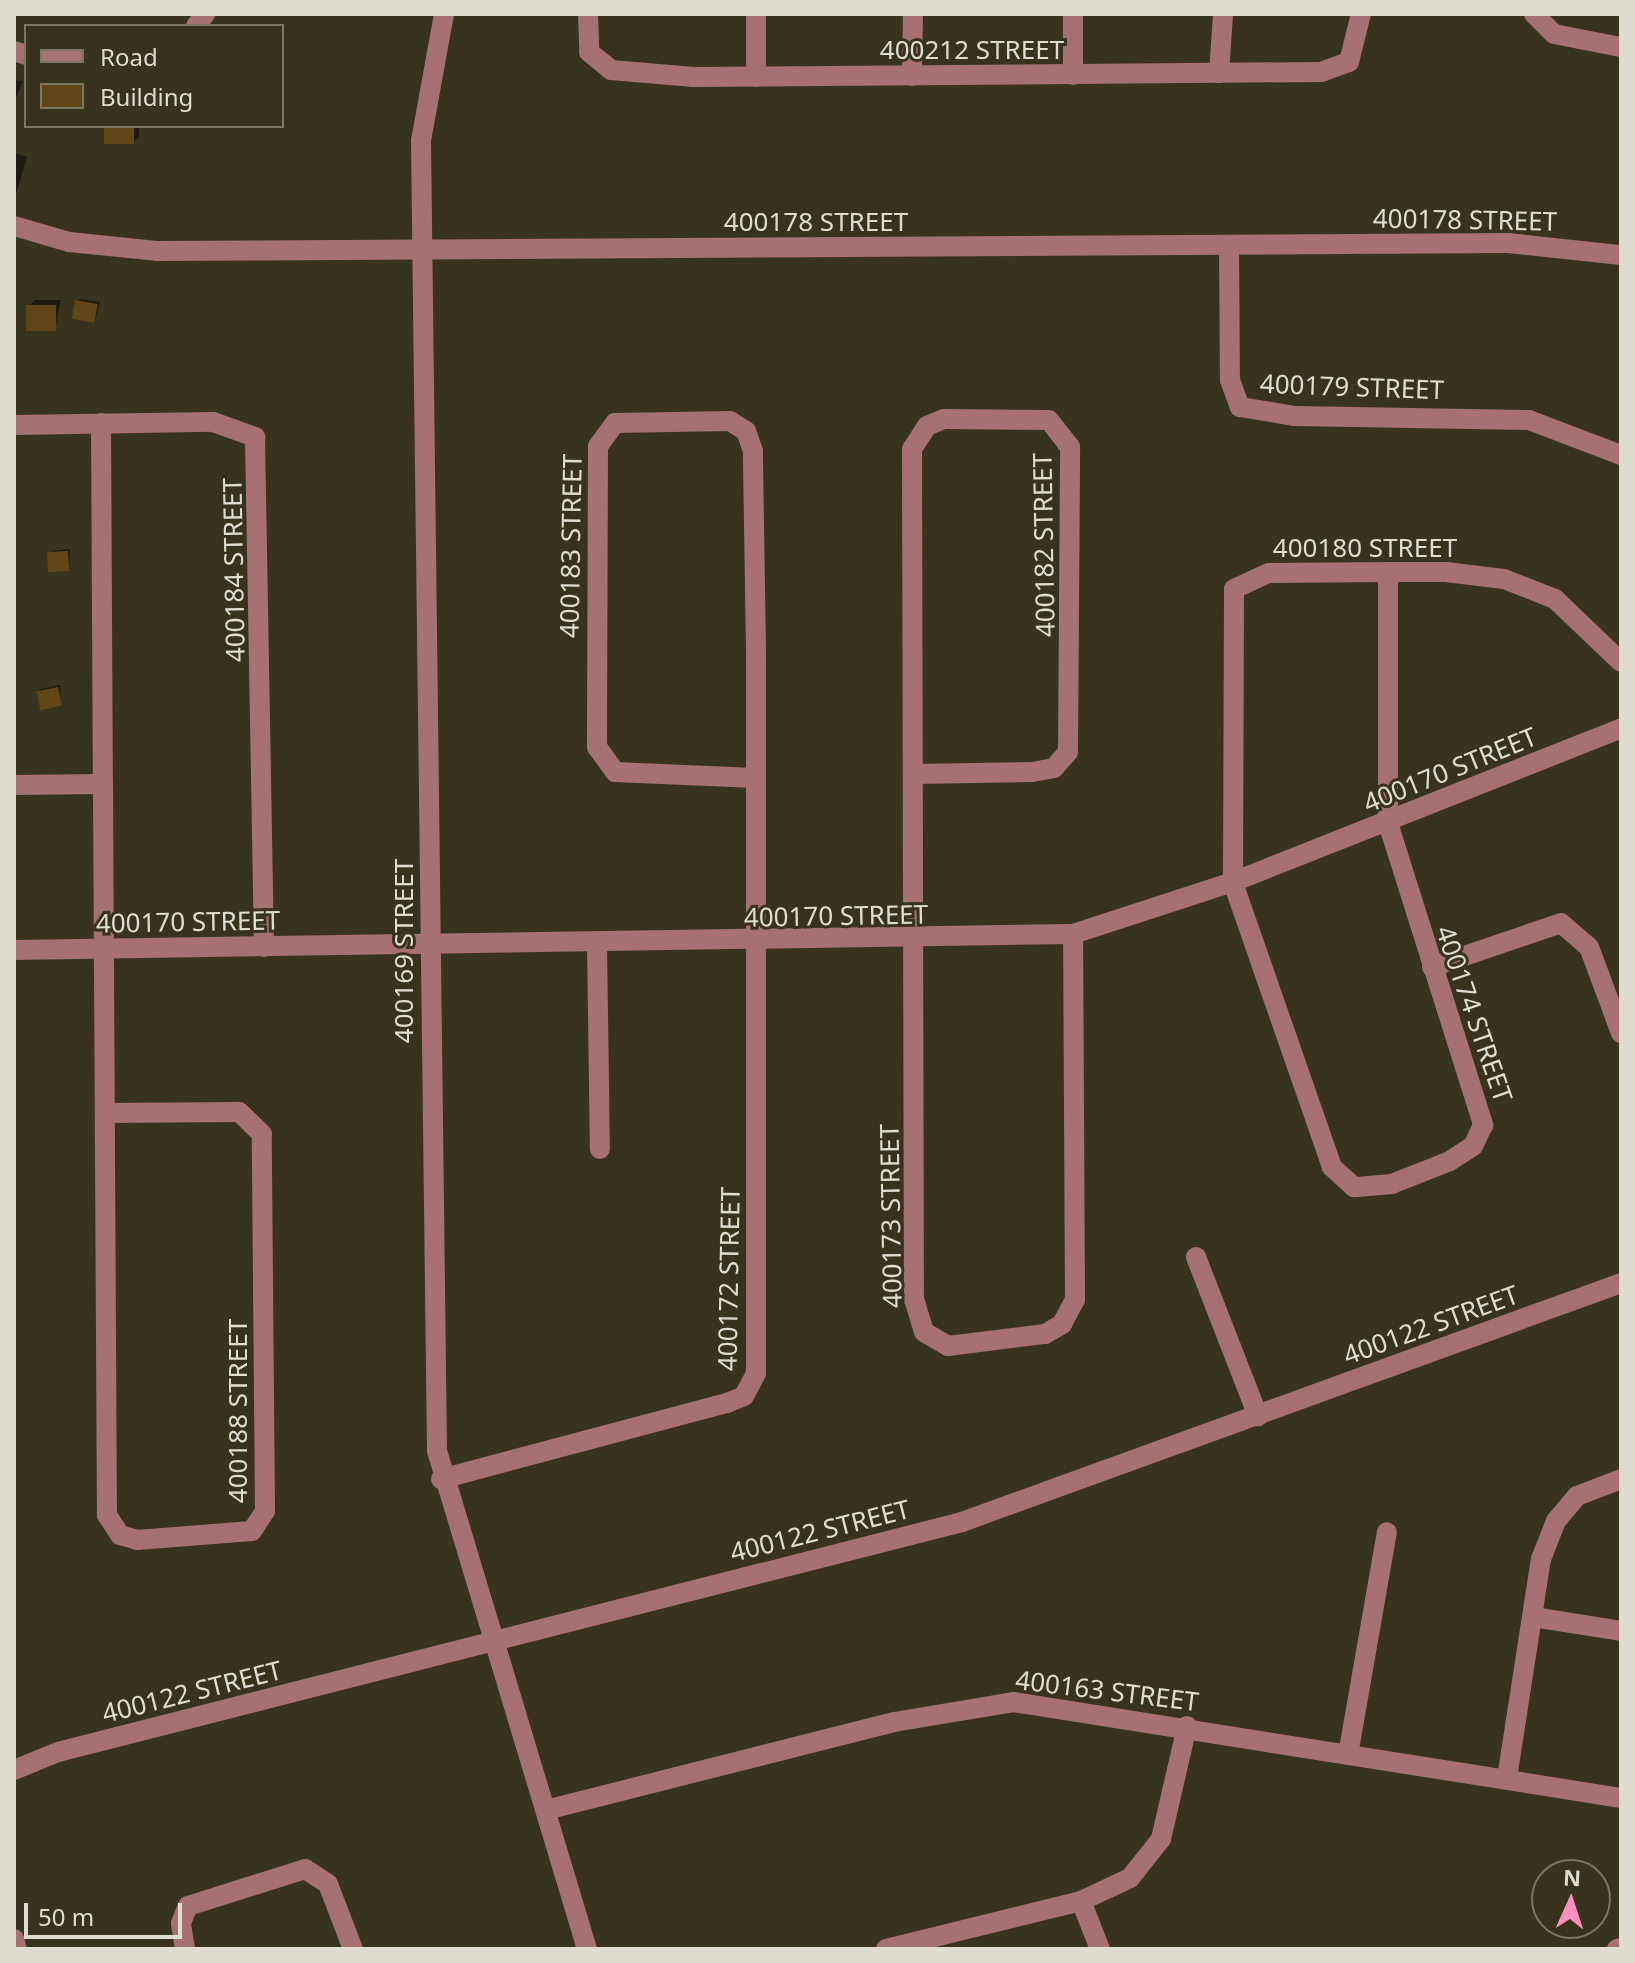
<!DOCTYPE html>
<html>
<head>
<meta charset="utf-8">
<style>
  body { margin:0 }
  #map { position:relative; width:1635px; height:1963px; overflow:hidden; background:#37331c; font-family:"Noto Sans",sans-serif }
  div>[style] { position:absolute }
  .shadow>* { inset:0; background:#0007 }
  .building>* { inset:0; background:#624617; transform-origin:0 0 }
  .minor>* { height:20px; margin:-10px; padding:0 10px; transform-origin:10px; border-radius:10px; background:#a67170 }
  span { translate:-50% -50%; white-space:nowrap; text-align:center; line-height:1.15; -webkit-text-stroke:6px #37331c; paint-order:stroke }
  .street-label { font-size:26px; color:#dfddcf }
  .frame { position:absolute; inset:0; border:16px solid #dfddcf; pointer-events:none }
  .legend { position:absolute; left:24px; top:24px; width:260px; height:104px; box-sizing:border-box; background:#37331c; border:2px solid #7a7764; margin:0; padding:10px 14px; list-style:none; font-size:24px; color:#dfddcf }
  .legend li { display:flex; align-items:center; gap:16px; height:40px }
  .legend b { width:40px; border:2px solid #7a7764 }
  .north { position:absolute; left:1531px; top:1859px; width:80px; height:80px; box-sizing:border-box; background:#37331c; border:2px solid #7a7764; border-radius:50%; rotate:3deg; font-size:22px; font-weight:700; line-height:32px; text-align:center; color:#dfddcf }
  .north::after { content:''; display:block; margin:auto; width:28px; height:36px; background:#fd8ec0; clip-path:polygon(50% 0,100% 100%,50% 72%,0 100%) }
  .scale { position:absolute; left:24px; top:1903px; width:158px; height:36px; box-sizing:border-box; border:4px solid #dfddcf; border-top:0; padding-left:10px; font-size:24px; line-height:28px; white-space:nowrap; color:#dfddcf; -webkit-text-stroke:6px #37331c; paint-order:stroke }
</style>
</head>
<body>
<div id="map">
  <div class="shadow">
    <i style="clip-path:polygon(14px 80px,23px 81px,14px 103px)"></i>
    <i style="clip-path:polygon(106px 126px,139px 126px,139px 137px,132px 143px)"></i>
    <i style="clip-path:polygon(14px 153px,27px 157px,14px 201px)"></i>
    <i style="clip-path:polygon(80px 299px,100px 302px,95px 320px,77px 301px)"></i>
    <i style="clip-path:polygon(35px 300px,61px 300px,55px 329px,28px 307px)"></i>
    <i style="clip-path:polygon(70px 549px,69px 570px,49px 553px,52px 551px)"></i>
    <i style="clip-path:polygon(60px 685px,61px 705px,38px 692px,41px 689px)"></i>
  </div>
  <div class="building">
    <i style="left:104px;top:126px;width:30px;height:18px"></i>
    <i style="left:75px;top:300px;width:23px;height:19px;rotate:10deg"></i>
    <i style="left:56px;top:305px;width:26px;height:30px;rotate:90deg"></i>
    <i style="left:68px;top:551px;width:20px;height:21px;rotate:87deg"></i>
    <i style="left:58px;top:687px;width:19px;height:22px;rotate:78deg"></i>
  </div>
  <div class="minor">
    <i style="left:444px;top:14px;width:129px;rotate:100.3deg"></i>
    <i style="left:421px;top:141px;width:1310px;rotate:89.3deg"></i>
    <i style="left:437px;top:1451px;width:520px;rotate:73.24deg"></i>
    <i style="left:588px;top:14px;width:38px;rotate:88deg"></i>
    <i style="left:589px;top:52px;width:28px;rotate:39deg"></i>
    <i style="left:611px;top:70px;width:83px;rotate:4.8deg"></i>
    <i style="left:694px;top:77px;width:627px;rotate:-0.46deg"></i>
    <i style="left:1321px;top:72px;width:30px;rotate:-20deg"></i>
    <i style="left:1349px;top:62px;width:49px;rotate:-76deg"></i>
    <i style="left:756px;top:14px;width:63px;rotate:90deg"></i>
    <i style="left:1073px;top:14px;width:61px;rotate:90deg"></i>
    <i style="left:1534px;top:14px;width:28px;rotate:45deg"></i>
    <i style="left:1554px;top:34px;width:68px;rotate:11deg"></i>
    <i style="left:196px;top:26px;width:15px;rotate:-53deg"></i>
    <i style="left:14px;top:51px;width:13px;rotate:18deg"></i>
    <i style="left:1219px;top:73px;width:59px;rotate:-86.1deg"></i>
    <i style="left:912px;top:76px;width:62px;rotate:-89.1deg"></i>
    <i style="left:14px;top:226px;width:57px;rotate:16.2deg"></i>
    <i style="left:69px;top:242px;width:88px;rotate:5.8deg"></i>
    <i style="left:157px;top:251px;width:1351px;rotate:-0.34deg"></i>
    <i style="left:1508px;top:243px;width:114px;rotate:6.1deg"></i>
    <i style="left:1229px;top:245px;width:135px;rotate:89.6deg"></i>
    <i style="left:1230px;top:380px;width:29px;rotate:70deg"></i>
    <i style="left:1240px;top:407px;width:56px;rotate:9.3deg"></i>
    <i style="left:1295px;top:416px;width:234px;rotate:1deg"></i>
    <i style="left:1529px;top:420px;width:98px;rotate:20.8deg"></i>
    <i style="left:101px;top:423px;width:361px;rotate:89.7deg"></i>
    <i style="left:103px;top:784px;width:731px;rotate:89.69deg"></i>
    <i style="left:107px;top:1515px;width:24px;rotate:57deg"></i>
    <i style="left:120px;top:1535px;width:18px;rotate:16deg"></i>
    <i style="left:137px;top:1540px;width:115px;rotate:-4.5deg"></i>
    <i style="left:252px;top:1531px;width:24px;rotate:-57deg"></i>
    <i style="left:265px;top:1511px;width:377px;rotate:-90.5deg"></i>
    <i style="left:262px;top:1134px;width:32px;rotate:-136deg"></i>
    <i style="left:239px;top:1112px;width:134px;rotate:179.6deg"></i>
    <i style="left:14px;top:425px;width:199px;rotate:-0.9deg"></i>
    <i style="left:213px;top:422px;width:45px;rotate:19.7deg"></i>
    <i style="left:255px;top:437px;width:510px;rotate:88.99deg"></i>
    <i style="left:1388px;top:572px;width:251px;rotate:90deg"></i>
    <i style="left:1388px;top:823px;width:317px;rotate:72.5deg"></i>
    <i style="left:1483px;top:1125px;width:23px;rotate:115deg"></i>
    <i style="left:1473px;top:1146px;width:27px;rotate:147deg"></i>
    <i style="left:1450px;top:1161px;width:62px;rotate:158.4deg"></i>
    <i style="left:1392px;top:1184px;width:38px;rotate:175deg"></i>
    <i style="left:1354px;top:1187px;width:30px;rotate:-138deg"></i>
    <i style="left:1332px;top:1167px;width:302px;rotate:-109.2deg"></i>
    <i style="left:1233px;top:882px;width:293px;rotate:-89.8deg"></i>
    <i style="left:1234px;top:589px;width:38px;rotate:-25deg"></i>
    <i style="left:1269px;top:573px;width:119px;rotate:-0.5deg"></i>
    <i style="left:1388px;top:572px;width:58px"></i>
    <i style="left:1446px;top:572px;width:58px;rotate:6.9deg"></i>
    <i style="left:1504px;top:579px;width:55px;rotate:21.4deg"></i>
    <i style="left:1555px;top:599px;width:91px;rotate:43.7deg"></i>
    <i style="left:915px;top:774px;width:117px;rotate:-1deg"></i>
    <i style="left:1032px;top:772px;width:22px;rotate:-10deg"></i>
    <i style="left:1054px;top:768px;width:21px;rotate:-49deg"></i>
    <i style="left:1068px;top:752px;width:305px;rotate:-89.6deg"></i>
    <i style="left:1070px;top:447px;width:34px;rotate:-128deg"></i>
    <i style="left:1049px;top:420px;width:105px;rotate:-179.5deg"></i>
    <i style="left:944px;top:419px;width:18px;rotate:158deg"></i>
    <i style="left:927px;top:426px;width:27px;rotate:123deg"></i>
    <i style="left:912px;top:449px;width:850px;rotate:89.87deg"></i>
    <i style="left:914px;top:1299px;width:34px;rotate:73deg"></i>
    <i style="left:924px;top:1332px;width:28px;rotate:30deg"></i>
    <i style="left:948px;top:1346px;width:98px;rotate:-7.1deg"></i>
    <i style="left:1045px;top:1334px;width:20px;rotate:-30deg"></i>
    <i style="left:1062px;top:1324px;width:27px;rotate:-62deg"></i>
    <i style="left:1075px;top:1300px;width:366px;rotate:-90.3deg"></i>
    <i style="left:14px;top:785px;width:89px;rotate:-0.6deg"></i>
    <i style="left:597px;top:943px;width:206px;rotate:89.2deg"></i>
    <i style="left:14px;top:950px;width:1059px;rotate:-0.87deg"></i>
    <i style="left:1073px;top:934px;width:168px;rotate:-18deg"></i>
    <i style="left:1233px;top:882px;width:417px;rotate:-21.6deg"></i>
    <i style="left:1432px;top:967px;width:136px;rotate:-18.8deg"></i>
    <i style="left:1561px;top:923px;width:37px;rotate:41deg"></i>
    <i style="left:1589px;top:947px;width:92px;rotate:69.6deg"></i>
    <i style="left:1196px;top:1257px;width:171px;rotate:68.7deg"></i>
    <i style="left:441px;top:1479px;width:296px;rotate:-14.9deg"></i>
    <i style="left:727px;top:1403px;width:18px;rotate:-22deg"></i>
    <i style="left:744px;top:1396px;width:26px;rotate:-62deg"></i>
    <i style="left:756px;top:1373px;width:722px;rotate:-90deg"></i>
    <i style="left:756px;top:651px;width:200px;rotate:-90.9deg"></i>
    <i style="left:753px;top:451px;width:21px;rotate:-109deg"></i>
    <i style="left:746px;top:431px;width:19px;rotate:-148deg"></i>
    <i style="left:730px;top:421px;width:115px;rotate:179deg"></i>
    <i style="left:615px;top:423px;width:29px;rotate:126deg"></i>
    <i style="left:598px;top:446px;width:301px;rotate:90.2deg"></i>
    <i style="left:597px;top:747px;width:31px;rotate:54deg"></i>
    <i style="left:615px;top:772px;width:140px;rotate:2.5deg"></i>
    <i style="left:1533px;top:1617px;width:89px;rotate:9deg"></i>
    <i style="left:1348px;top:1755px;width:226px;rotate:-80.1deg"></i>
    <i style="left:14px;top:1770px;width:48px;rotate:-22.2deg"></i>
    <i style="left:58px;top:1752px;width:933px;rotate:-14.27deg"></i>
    <i style="left:962px;top:1522px;width:701px;rotate:-19.93deg"></i>
    <i style="left:1507px;top:1778px;width:222px;rotate:-81.2deg"></i>
    <i style="left:1541px;top:1559px;width:41px;rotate:-68.5deg"></i>
    <i style="left:1556px;top:1521px;width:33px;rotate:-50deg"></i>
    <i style="left:1577px;top:1496px;width:47px;rotate:-21.1deg"></i>
    <i style="left:546px;top:1810px;width:359px;rotate:-14.2deg"></i>
    <i style="left:894px;top:1722px;width:121px;rotate:-9.5deg"></i>
    <i style="left:1013px;top:1702px;width:616px;rotate:8.97deg"></i>
    <i style="left:1081px;top:1901px;width:52px;rotate:68.4deg"></i>
    <i style="left:14px;top:1939px;width:10px;rotate:73deg"></i>
    <i style="left:185px;top:1949px;width:26px;rotate:-99deg"></i>
    <i style="left:181px;top:1923px;width:18px;rotate:-68deg"></i>
    <i style="left:188px;top:1906px;width:123px;rotate:-17.5deg"></i>
    <i style="left:305px;top:1869px;width:27px;rotate:33deg"></i>
    <i style="left:328px;top:1884px;width:70px;rotate:69deg"></i>
    <i style="left:886px;top:1949px;width:201px;rotate:-13.8deg"></i>
    <i style="left:1081px;top:1901px;width:54px;rotate:-25.1deg"></i>
    <i style="left:1130px;top:1878px;width:50px;rotate:-51.5deg"></i>
    <i style="left:1161px;top:1839px;width:116px;rotate:-77deg"></i>
    <i style="left:1617px;top:1949px;width:4px;rotate:-14deg"></i>
  </div>
  <div class="street-label">
    <span style="left:972px;top:50px">400212 STREET</span>
    <span style="left:1465px;top:220px;rotate:1deg">400178 STREET</span>
    <span style="left:816px;top:222px">400178 STREET</span>
    <span style="left:1352px;top:387px;rotate:2deg">400179 STREET</span>
    <span style="left:1044px;top:545px;rotate:-91deg">400182 STREET</span>
    <span style="left:571px;top:546px;rotate:-89deg">400183 STREET</span>
    <span style="left:1365px;top:548px">400180 STREET</span>
    <span style="left:234px;top:570px;rotate:-91deg">400184 STREET</span>
    <span style="left:1450px;top:770px;rotate:-22deg">400170 STREET</span>
    <span style="left:836px;top:916px;rotate:-1deg">400170 STREET</span>
    <span style="left:188px;top:922px;rotate:-1deg">400170 STREET</span>
    <span style="left:404px;top:951px;rotate:-90deg">400169 STREET</span>
    <span style="left:1474px;top:1014px;rotate:71deg">400174 STREET</span>
    <span style="left:891px;top:1216px;rotate:-91deg">400173 STREET</span>
    <span style="left:729px;top:1279px;rotate:-89deg">400172 STREET</span>
    <span style="left:1431px;top:1325px;rotate:-20deg">400122 STREET</span>
    <span style="left:238px;top:1411px;rotate:-90deg">400188 STREET</span>
    <span style="left:820px;top:1531px;rotate:-14deg">400122 STREET</span>
    <span style="left:1107px;top:1691px;rotate:7deg">400163 STREET</span>
    <span style="left:192px;top:1692px;rotate:-14deg">400122 STREET</span>
  </div>
  <div class="frame"></div>
  <ul class="legend">
  <li><b style="height:10px;background:#a67170"></b>Road</li>
  <li><b style="height:22px;background:#624617"></b>Building</li>
  </ul>
  <div class="north">N</div>
  <div class="scale">50 m</div>
</div>
</body>
</html>
